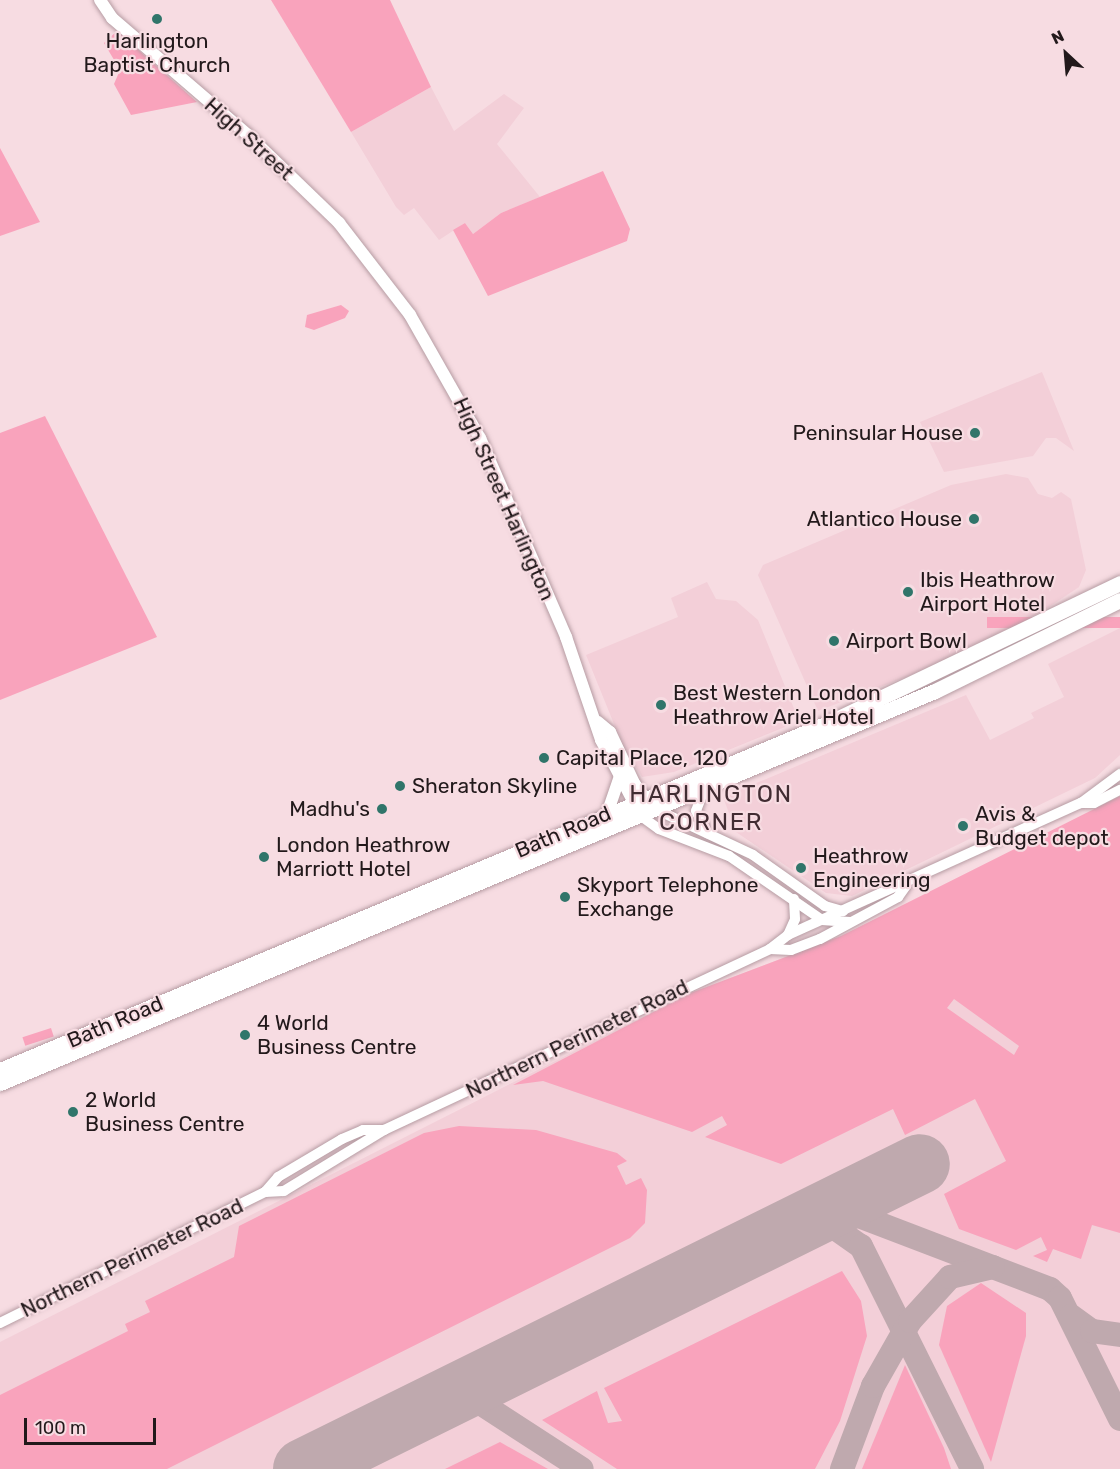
<!DOCTYPE html>
<html>
<head>
<meta charset="utf-8">
<style>
  body { margin:0 }
  #map { position:relative; width:1120px; height:1469px; overflow:hidden; background:#f7dce2; font-family:Rubik,sans-serif }
  div>[style] { position:absolute }
  .built>* { inset:0; background:#f3cfd8 }
  .green>* { inset:0; background:#f9a3bc; transform-origin:0 0 }
  .taxiway>* { height:24px; margin:-12px; padding:0 12px; transform-origin:12px; border-radius:12px; background:#bfa9ae }
  .runway>* { height:60px; margin:-30px; padding:0 30px; transform-origin:30px; border-radius:30px; background:#bfa9ae }
  .roads { filter:drop-shadow(0 0 2px #b69ca3) drop-shadow(0 0 2px #b69ca3) }
  .minor>* { height:10px; margin:-5px; padding:0 5px; transform-origin:5px; border-radius:5px; background:#fff }
  .major>* { height:12px; margin:-6px; padding:0 6px; transform-origin:6px; border-radius:6px; background:#fff }
  .highway>* { height:15px; margin:-7.5px; padding:0 7.5px; transform-origin:7.5px; border-radius:7.5px; background:#fff }
  .dots>* { width:16px; height:16px; translate:-50% -50%; box-sizing:border-box; border:3px solid #f7dce2; border-radius:50% }
  span { translate:-50% -50%; white-space:nowrap; text-align:center; line-height:1.15; -webkit-text-stroke:4.5px #f7dce2; paint-order:stroke }
  .poi-label { font-size:21px; color:#22191b }
  .right { translate:-100% -50%; text-align:right }
  .left { translate:0 -50%; text-align:left }
  .street-label { font-size:21px; color:#22191b }
  .quarter-label { font-size:24px; color:#412c32; letter-spacing:1.5px }
  .north { position:absolute; left:1036px; top:24px; width:60px; height:60px; -webkit-text-stroke:4px #f7dce2; paint-order:stroke; rotate:334deg; font-size:16px; font-weight:700; line-height:24px; text-align:center; color:#22191b }
  .north::after { content:''; display:block; margin:auto; width:21px; height:27px; background:#22191b; clip-path:polygon(50% 0,100% 100%,50% 72%,0 100%) }
  .scale { position:absolute; left:24px; top:1418px; width:132px; height:27px; box-sizing:border-box; border:3px solid #22191b; border-top:0; padding-left:8px; font-size:18px; line-height:21px; white-space:nowrap; color:#22191b; -webkit-text-stroke:4px #f7dce2; paint-order:stroke }
</style>
</head>
<body>
<div id="map">
  <div class="built">
    <i style="clip-path:polygon(431px 87px,454px 131px,504px 94px,524px 108px,497px 144px,540px 197px,501px 213px,473px 234px,465px 223px,439px 240px,414px 208px,404px 215px,396px 207px,351px 132px)"></i>
    <i style="clip-path:polygon(1042px 372px,1074px 451px,1056px 438px,1046px 438px,1033px 456px,944px 472px,920px 422px)"></i>
    <i style="clip-path:polygon(1006px 474px,1028px 478px,1038px 494px,1052px 498px,1061px 492px,1071px 499px,1086px 570px,1079px 587px,1043px 611px,929px 668px,818px 711px,758px 575px,763px 565px,951px 485px)"></i>
    <i style="clip-path:polygon(707px 582px,716px 599px,736px 601px,758px 620px,795px 711px,785px 727px,674px 772px,642px 777px,623px 746px,586px 655px,678px 617px,671px 598px)"></i>
    <i style="clip-path:polygon(1120px 628px,1120px 755px,1095px 778px,852px 896px,826px 893px,736px 832px,723px 797px,966px 695px,990px 740px,1034px 718px,1031px 713px,1064px 697px,1048px 664px)"></i>
    <i style="clip-path:polygon(1120px 800px,1120px 1469px,0 1469px,0 1342px,688px 994px,841px 936px)"></i>
  </div>
  <div class="green">
    <i style="clip-path:polygon(271px 0,390px 0,431px 87px,351px 132px)"></i>
    <i style="clip-path:polygon(117px 31px,189px 95px,197px 102px,131px 115px,114px 84px,120px 70px,104px 43px)"></i>
    <i style="clip-path:polygon(0 148px,40px 222px,0 236px)"></i>
    <i style="clip-path:polygon(603px 171px,630px 229px,627px 241px,488px 296px,453px 230px,465px 223px,473px 234px,501px 213px)"></i>
    <i style="clip-path:polygon(341px 305px,349px 311px,345px 318px,314px 330px,305px 327px,307px 315px)"></i>
    <i style="clip-path:polygon(45px 416px,157px 637px,0 700px,0 433px)"></i>
    <i style="left:1120px;top:617px;width:11px;height:133px;rotate:90deg"></i>
    <i style="clip-path:polygon(evenodd,1120px 796px,1120px 1233px,1092px 1225px,1081px 1259px,1053px 1249px,1047px 1262px,1033px 1256px,1047px 1250px,1041px 1237px,1016px 1250px,959px 1229px,944px 1194px,1006px 1161px,975px 1099px,905px 1135px,893px 1109px,781px 1164px,705px 1137px,727px 1125px,722px 1116px,692px 1132px,543px 1081px,513px 1085px,688px 994px,841px 936px,1120px 796px,954px 999px,1019px 1046px,1014px 1055px,947px 1008px,954px 999px)"></i>
    <i style="left:51px;top:1028px;width:9px;height:30px;rotate:72deg"></i>
    <i style="clip-path:polygon(459px 1126px,536px 1130px,617px 1153px,627px 1161px,617px 1166px,626px 1185px,641px 1178px,647px 1190px,645px 1223px,630px 1238px,167px 1469px,0 1469px,0 1395px,128px 1331px,125px 1324px,150px 1312px,145px 1301px,234px 1257px,239px 1226px,424px 1133px)"></i>
    <i style="clip-path:polygon(842px 1271px,861px 1301px,867px 1336px,840px 1421px,815px 1469px,617px 1469px,542px 1420px,597px 1391px,608px 1423px,622px 1421px,604px 1388px)"></i>
    <i style="clip-path:polygon(981px 1283px,1026px 1313px,1026px 1336px,991px 1462px,939px 1345px,947px 1306px)"></i>
    <i style="clip-path:polygon(905px 1365px,944px 1448px,951px 1469px,862px 1469px)"></i>
    <i style="clip-path:polygon(500px 1442px,548px 1469px,445px 1469px)"></i>
  </div>
  <div class="taxiway">
    <i style="left:817px;top:1215px;width:34px;rotate:-3deg"></i>
    <i style="left:851px;top:1213px;width:213px;rotate:20.9deg"></i>
    <i style="left:1050px;top:1289px;width:13px;rotate:42deg"></i>
    <i style="left:1060px;top:1298px;width:135px;rotate:63.6deg"></i>
    <i style="left:796px;top:1225px;width:33px;rotate:-2deg"></i>
    <i style="left:829px;top:1224px;width:39px;rotate:35deg"></i>
    <i style="left:861px;top:1246px;width:249px;rotate:63.5deg"></i>
    <i style="left:1071px;top:1316px;width:26px;rotate:36deg"></i>
    <i style="left:1092px;top:1331px;width:28px;rotate:8deg"></i>
    <i style="left:438px;top:1402px;width:42px;rotate:1.4deg"></i>
    <i style="left:480px;top:1403px;width:121px;rotate:32.9deg"></i>
    <i style="left:842px;top:1469px;width:89px;rotate:-69.5deg"></i>
    <i style="left:873px;top:1386px;width:75px;rotate:-60.4deg"></i>
    <i style="left:910px;top:1321px;width:59px;rotate:-47.7deg"></i>
    <i style="left:950px;top:1277px;width:44px;rotate:-13.1deg"></i>
  </div>
  <div class="runway">
    <i style="left:303px;top:1469px;width:688px;rotate:-26.3deg"></i>
  </div>
  <div class="roads">
    <div class="minor">
      <i style="left:704px;top:790px;width:22px;rotate:111deg"></i>
      <i style="left:696px;top:811px;width:25px;rotate:63deg"></i>
      <i style="left:1081px;top:803px;width:13px"></i>
      <i style="left:1094px;top:803px;width:29px;rotate:-27deg"></i>
      <i style="left:655px;top:809px;width:108px;rotate:25.1deg"></i>
      <i style="left:753px;top:855px;width:88px;rotate:35.3deg"></i>
      <i style="left:825px;top:906px;width:19px;rotate:16deg"></i>
      <i style="left:641px;top:816px;width:22px;rotate:36deg"></i>
      <i style="left:659px;top:829px;width:75px;rotate:21.1deg"></i>
      <i style="left:729px;top:856px;width:113px;rotate:34.5deg"></i>
      <i style="left:822px;top:920px;width:28px;rotate:4deg"></i>
      <i style="left:788px;top:935px;width:17px;rotate:-66deg"></i>
      <i style="left:795px;top:919px;width:20px;rotate:-93deg"></i>
      <i style="left:770px;top:949px;width:21px;rotate:3deg"></i>
      <i style="left:791px;top:950px;width:31px;rotate:-21deg"></i>
      <i style="left:820px;top:939px;width:89px;rotate:-28.3deg"></i>
      <i style="left:898px;top:897px;width:14px;rotate:-54deg"></i>
      <i style="left:265px;top:1192px;width:20px;rotate:-49deg"></i>
      <i style="left:278px;top:1177px;width:74px;rotate:-30.7deg"></i>
      <i style="left:342px;top:1139px;width:23px;rotate:-23deg"></i>
      <i style="left:363px;top:1130px;width:21px"></i>
      <i style="left:0;top:1323px;width:296px;rotate:-26.3deg"></i>
      <i style="left:265px;top:1192px;width:19px;rotate:-3deg"></i>
      <i style="left:284px;top:1191px;width:117px;rotate:-31.4deg"></i>
      <i style="left:384px;top:1130px;width:426px;rotate:-25.1deg"></i>
      <i style="left:770px;top:949px;width:23px;rotate:-38deg"></i>
      <i style="left:788px;top:935px;width:321px;rotate:-24.3deg"></i>
      <i style="left:1081px;top:803px;width:49px;rotate:-36.6deg"></i>
    </div>
    <div class="major">
      <i style="left:100px;top:0;width:22px;rotate:56deg"></i>
      <i style="left:112px;top:18px;width:179px;rotate:40.7deg"></i>
      <i style="left:248px;top:135px;width:127px;rotate:44deg"></i>
      <i style="left:339px;top:223px;width:116px;rotate:52.3deg"></i>
      <i style="left:410px;top:315px;width:142px;rotate:60.4deg"></i>
      <i style="left:480px;top:438px;width:217px;rotate:66.6deg"></i>
      <i style="left:566px;top:637px;width:109px;rotate:71.2deg"></i>
      <i style="left:601px;top:740px;width:81px;rotate:62.2deg"></i>
      <i style="left:598px;top:722px;width:16px;rotate:40deg"></i>
      <i style="left:610px;top:732px;width:56px;rotate:64.8deg"></i>
      <i style="left:634px;top:783px;width:29px;rotate:54deg"></i>
      <i style="left:607px;top:814px;width:40px;rotate:-71.1deg"></i>
    </div>
    <div class="highway">
      <i style="left:0;top:1070px;width:898px;rotate:-22.74deg"></i>
      <i style="left:828px;top:723px;width:324px;rotate:-25.6deg"></i>
      <i style="left:0;top:1083px;width:1014px;rotate:-22.75deg"></i>
      <i style="left:935px;top:691px;width:206px;rotate:-26.2deg"></i>
    </div>
  </div>
  <div class="dots">
    <i style="left:157px;top:19px;background:#30756a"></i>
    <i style="left:975px;top:433px;background:#30756a"></i>
    <i style="left:974px;top:519px;background:#30756a"></i>
    <i style="left:908px;top:592px;background:#30756a"></i>
    <i style="left:834px;top:641px;background:#30756a"></i>
    <i style="left:661px;top:705px;background:#30756a"></i>
    <i style="left:544px;top:758px;background:#30756a"></i>
    <i style="left:400px;top:786px;background:#30756a"></i>
    <i style="left:382px;top:809px;background:#30756a"></i>
    <i style="left:963px;top:826px;background:#30756a"></i>
    <i style="left:264px;top:857px;background:#30756a"></i>
    <i style="left:801px;top:868px;background:#30756a"></i>
    <i style="left:565px;top:897px;background:#30756a"></i>
    <i style="left:245px;top:1035px;background:#30756a"></i>
    <i style="left:73px;top:1112px;background:#30756a"></i>
  </div>
  <div class="poi-label">
    <span style="left:157px;top:53px">Harlington<br>Baptist Church</span>
    <span class="right" style="left:963px;top:433px">Peninsular House</span>
    <span class="right" style="left:962px;top:519px">Atlantico House</span>
    <span class="left" style="left:920px;top:592px">Ibis Heathrow<br>Airport Hotel</span>
    <span class="left" style="left:846px;top:641px">Airport Bowl</span>
    <span class="left" style="left:673px;top:705px">Best Western London<br>Heathrow Ariel Hotel</span>
    <span class="left" style="left:556px;top:758px">Capital Place, 120</span>
    <span class="left" style="left:412px;top:786px">Sheraton Skyline</span>
    <span class="right" style="left:370px;top:809px">Madhu's</span>
    <span class="left" style="left:975px;top:826px">Avis &amp;<br>Budget depot</span>
    <span class="left" style="left:276px;top:857px">London Heathrow<br>Marriott Hotel</span>
    <span class="left" style="left:813px;top:868px">Heathrow<br>Engineering</span>
    <span class="left" style="left:577px;top:897px">Skyport Telephone<br>Exchange</span>
    <span class="left" style="left:257px;top:1035px">4 World<br>Business Centre</span>
    <span class="left" style="left:85px;top:1112px">2 World<br>Business Centre</span>
  </div>
  <div class="street-label">
    <span style="left:249px;top:139px;rotate:42deg">High Street</span>
    <span style="left:504px;top:499px;rotate:66deg">High Street Harlington</span>
    <span style="left:563px;top:832px;rotate:-23deg">Bath Road</span>
    <span style="left:115px;top:1022px;rotate:-23deg">Bath Road</span>
    <span style="left:577px;top:1039px;rotate:-26deg">Northern Perimeter Road</span>
    <span style="left:132px;top:1258px;rotate:-26deg">Northern Perimeter Road</span>
  </div>
  <div class="quarter-label">
    <span style="left:711px;top:809px">HARLINGTON<br>CORNER</span>
  </div>
  <div class="north">N</div>
  <div class="scale">100 m</div>
</div>
</body>
</html>
